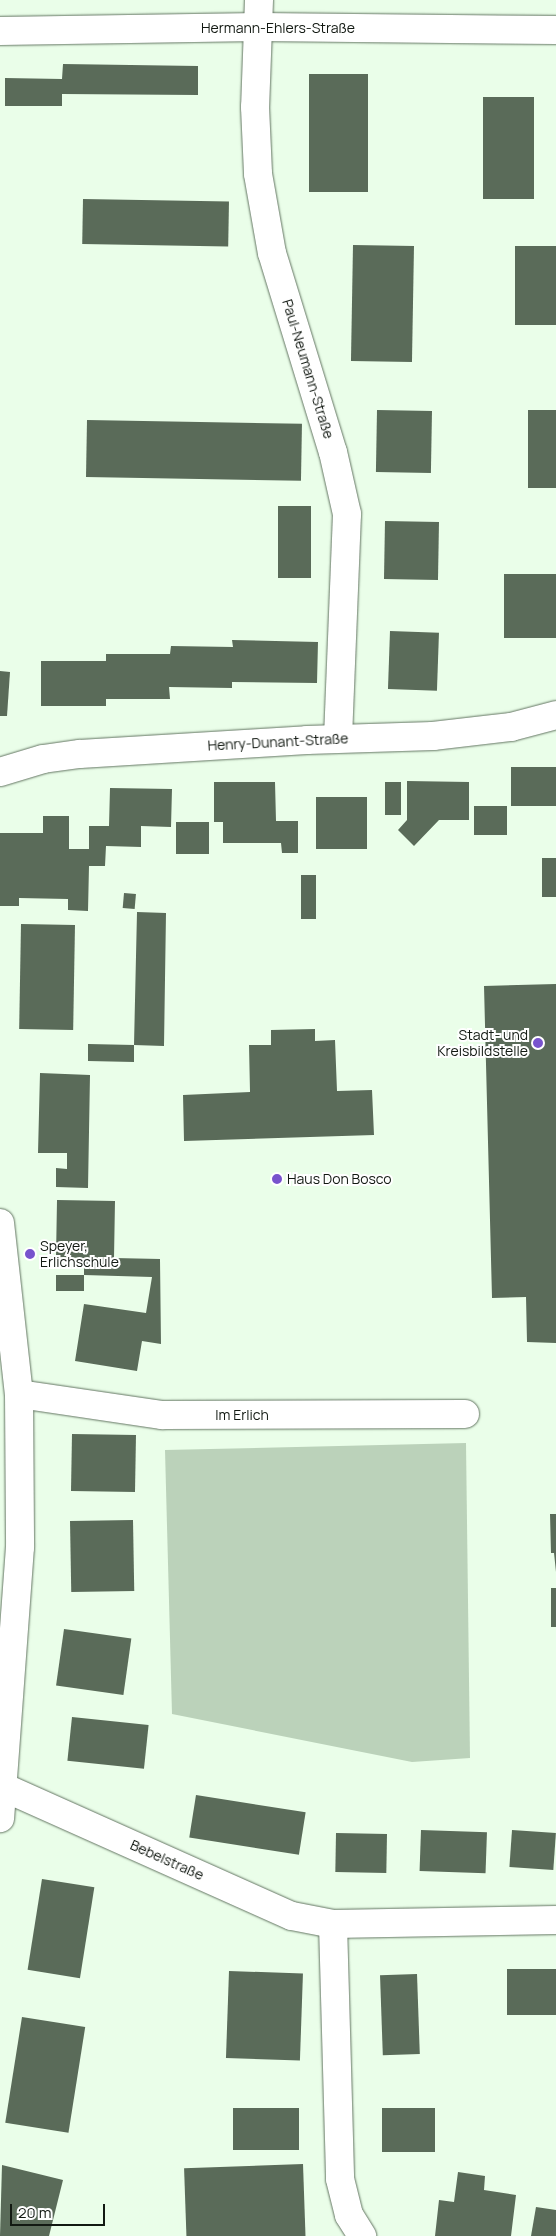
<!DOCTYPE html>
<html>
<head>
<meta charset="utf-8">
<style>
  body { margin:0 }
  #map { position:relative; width:556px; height:2236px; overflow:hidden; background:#eafee9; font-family:Manrope,sans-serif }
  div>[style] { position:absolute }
  .green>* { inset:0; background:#bbd2ba }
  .building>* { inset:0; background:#5a6b59; transform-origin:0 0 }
  .roads { filter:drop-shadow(0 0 1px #647663) drop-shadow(0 0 1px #647663) }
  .minor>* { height:28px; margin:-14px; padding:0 14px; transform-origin:14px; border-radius:14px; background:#fff }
  .dots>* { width:14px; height:14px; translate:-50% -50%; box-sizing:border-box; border:2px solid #fff; border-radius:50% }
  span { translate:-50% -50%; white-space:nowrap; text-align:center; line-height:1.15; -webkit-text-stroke:4px #fff; paint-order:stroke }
  .street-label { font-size:14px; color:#121912 }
  .poi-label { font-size:14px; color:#121912 }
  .right { translate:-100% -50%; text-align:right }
  .left { translate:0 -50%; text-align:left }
  .scale { position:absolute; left:10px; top:2204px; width:95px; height:22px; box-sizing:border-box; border:2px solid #121912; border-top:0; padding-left:6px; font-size:15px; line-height:18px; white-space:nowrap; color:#121912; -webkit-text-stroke:4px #fff; paint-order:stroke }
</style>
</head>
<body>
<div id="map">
  <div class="green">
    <i style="clip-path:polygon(466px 1443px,470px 1758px,412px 1762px,172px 1714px,165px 1450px)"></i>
  </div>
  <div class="building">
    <i style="clip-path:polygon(63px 64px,198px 66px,198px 95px,62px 94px,62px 106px,5px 106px,5px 78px,62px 79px)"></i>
    <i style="left:309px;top:74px;width:59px;height:118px"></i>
    <i style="left:483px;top:97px;width:51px;height:102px"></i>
    <i style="left:83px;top:199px;width:146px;height:45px;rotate:1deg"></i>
    <i style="left:353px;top:245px;width:61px;height:116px;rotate:1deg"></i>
    <i style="left:515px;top:246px;width:41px;height:79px"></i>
    <i style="left:377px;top:410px;width:55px;height:62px;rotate:1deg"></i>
    <i style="left:528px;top:410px;width:28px;height:78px"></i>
    <i style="left:87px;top:420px;width:215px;height:57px;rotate:1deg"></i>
    <i style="left:278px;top:506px;width:33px;height:72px"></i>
    <i style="left:385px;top:521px;width:54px;height:58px;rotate:1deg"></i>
    <i style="left:504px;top:574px;width:52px;height:64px"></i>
    <i style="left:390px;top:631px;width:49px;height:58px;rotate:2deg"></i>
    <i style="clip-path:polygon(232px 640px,318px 642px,317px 683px,232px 682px,232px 688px,169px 687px,170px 699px,106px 699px,106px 706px,41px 706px,41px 661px,106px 661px,106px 654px,170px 654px,171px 646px,233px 647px)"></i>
    <i style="clip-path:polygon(0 671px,10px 672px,7px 716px,0 716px)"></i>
    <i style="left:511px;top:767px;width:45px;height:39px"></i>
    <i style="clip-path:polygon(407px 781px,469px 782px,469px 820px,439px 820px,414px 846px,398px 830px,407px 820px)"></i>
    <i style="clip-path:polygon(214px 782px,275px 782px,276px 821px,298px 821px,298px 853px,282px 853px,281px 843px,223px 843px,223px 822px,214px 822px)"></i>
    <i style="left:401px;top:782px;width:33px;height:16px;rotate:90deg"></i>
    <i style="clip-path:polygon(110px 788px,172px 789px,171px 827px,141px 826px,141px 847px,106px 846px,105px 866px,89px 866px,88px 911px,68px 910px,68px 899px,19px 898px,19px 906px,0 906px,0 833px,43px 833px,43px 816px,69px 816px,69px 849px,89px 849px,89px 826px,109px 826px)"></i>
    <i style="left:316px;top:797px;width:51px;height:52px"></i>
    <i style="left:507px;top:806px;width:29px;height:33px;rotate:90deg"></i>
    <i style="left:176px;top:822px;width:33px;height:32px"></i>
    <i style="left:542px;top:858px;width:14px;height:39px"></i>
    <i style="left:301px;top:875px;width:15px;height:44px"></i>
    <i style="left:124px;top:893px;width:12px;height:15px;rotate:5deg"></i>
    <i style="clip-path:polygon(137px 912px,166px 913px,164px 1046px,134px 1045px,134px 1062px,88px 1061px,88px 1044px,134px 1045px)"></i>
    <i style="left:21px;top:924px;width:54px;height:105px;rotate:1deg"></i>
    <i style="clip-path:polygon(556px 984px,556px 1343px,527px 1342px,526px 1297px,492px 1298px,484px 986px)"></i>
    <i style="clip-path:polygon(315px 1029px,315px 1041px,335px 1040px,337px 1091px,372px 1090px,374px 1135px,184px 1141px,183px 1095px,250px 1092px,249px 1045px,271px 1045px,271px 1030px)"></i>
    <i style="clip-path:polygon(40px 1073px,90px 1075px,88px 1188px,56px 1187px,56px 1168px,67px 1169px,67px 1153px,38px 1153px)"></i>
    <i style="clip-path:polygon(57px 1200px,115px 1201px,114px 1258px,160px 1259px,161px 1344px,142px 1341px,137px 1371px,75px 1361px,84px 1304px,146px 1313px,152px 1277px,84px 1275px,84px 1258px,56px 1257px)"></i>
    <i style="left:56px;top:1275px;width:28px;height:16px"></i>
    <i style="left:72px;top:1434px;width:64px;height:57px;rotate:1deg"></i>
    <i style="clip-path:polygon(550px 1514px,556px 1514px,556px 1572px,554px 1553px,551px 1553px)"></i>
    <i style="left:133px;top:1520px;width:71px;height:63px;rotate:89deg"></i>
    <i style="left:551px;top:1588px;width:5px;height:39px"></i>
    <i style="left:64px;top:1629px;width:68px;height:57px;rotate:8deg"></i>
    <i style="left:72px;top:1717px;width:77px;height:44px;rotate:6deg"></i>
    <i style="left:196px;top:1795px;width:111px;height:43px;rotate:9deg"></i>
    <i style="left:421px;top:1830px;width:66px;height:41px;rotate:2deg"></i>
    <i style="left:512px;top:1830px;width:44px;height:37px;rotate:4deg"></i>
    <i style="left:336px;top:1833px;width:51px;height:39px;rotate:1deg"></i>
    <i style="left:42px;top:1879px;width:53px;height:92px;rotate:9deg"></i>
    <i style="left:507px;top:1969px;width:49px;height:46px"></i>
    <i style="left:229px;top:1971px;width:74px;height:87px;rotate:2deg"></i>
    <i style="left:417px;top:1974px;width:80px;height:37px;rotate:88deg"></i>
    <i style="left:22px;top:2017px;width:64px;height:107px;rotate:9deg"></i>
    <i style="left:233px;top:2108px;width:66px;height:42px"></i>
    <i style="left:382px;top:2108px;width:53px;height:44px"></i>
    <i style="left:303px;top:2164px;width:72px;height:119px;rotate:88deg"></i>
    <i style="clip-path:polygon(2px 2165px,63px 2180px,49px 2236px,0 2236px)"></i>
    <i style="clip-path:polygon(458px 2172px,485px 2176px,484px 2190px,516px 2195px,511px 2236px,435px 2236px,439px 2200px,454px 2202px)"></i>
    <i style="clip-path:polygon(536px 2207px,556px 2210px,556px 2236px,531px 2236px)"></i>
  </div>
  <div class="roads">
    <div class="minor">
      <i style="left:259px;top:0;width:107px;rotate:92.1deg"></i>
      <i style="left:255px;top:107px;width:67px;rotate:87.4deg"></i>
      <i style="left:258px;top:174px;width:80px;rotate:80deg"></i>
      <i style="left:272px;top:253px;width:208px;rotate:73deg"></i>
      <i style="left:333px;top:452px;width:64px;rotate:77.3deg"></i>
      <i style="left:347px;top:514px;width:224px;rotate:92.3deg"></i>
      <i style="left:0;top:31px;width:259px;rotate:-0.9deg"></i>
      <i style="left:259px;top:27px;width:297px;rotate:0.6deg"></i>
      <i style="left:0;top:772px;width:45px;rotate:-16.8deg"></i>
      <i style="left:43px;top:759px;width:37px;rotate:-8deg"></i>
      <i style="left:80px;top:754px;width:227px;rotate:-3.5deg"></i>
      <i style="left:307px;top:740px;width:126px;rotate:-1.8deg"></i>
      <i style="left:433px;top:736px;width:79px;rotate:-6.6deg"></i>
      <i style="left:511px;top:727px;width:47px;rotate:-14.9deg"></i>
      <i style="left:0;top:1223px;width:172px;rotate:83.7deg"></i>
      <i style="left:19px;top:1394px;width:153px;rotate:89.6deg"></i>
      <i style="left:20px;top:1547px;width:272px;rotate:94.2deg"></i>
      <i style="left:19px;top:1394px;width:145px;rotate:8.4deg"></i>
      <i style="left:162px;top:1415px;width:303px;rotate:-0.2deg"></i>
      <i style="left:3px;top:1787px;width:316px;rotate:24.1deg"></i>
      <i style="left:292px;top:1916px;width:42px;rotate:11deg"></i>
      <i style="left:333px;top:1924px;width:223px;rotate:-1deg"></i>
      <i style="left:333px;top:1924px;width:255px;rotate:88.4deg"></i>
      <i style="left:340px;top:2179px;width:37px;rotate:76deg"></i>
      <i style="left:349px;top:2215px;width:25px;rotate:58deg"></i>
    </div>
  </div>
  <div class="dots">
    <i style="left:538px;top:1043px;background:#7853cd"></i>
    <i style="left:277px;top:1179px;background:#7853cd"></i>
    <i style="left:30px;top:1254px;background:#7853cd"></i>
  </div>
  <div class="street-label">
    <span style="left:278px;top:28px">Hermann-Ehlers-Straße</span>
    <span style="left:308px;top:369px;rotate:73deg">Paul-Neumann-Straße</span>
    <span style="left:278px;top:742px;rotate:-3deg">Henry-Dunant-Straße</span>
    <span style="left:242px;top:1415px">Im Erlich</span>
    <span style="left:167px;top:1860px;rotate:24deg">Bebelstraße</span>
  </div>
  <div class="poi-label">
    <span class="right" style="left:528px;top:1043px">Stadt- und<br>Kreisbildstelle</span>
    <span class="left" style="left:287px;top:1179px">Haus Don Bosco</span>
    <span class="left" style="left:40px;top:1254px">Speyer,<br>Erlichschule</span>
  </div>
  <div class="scale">20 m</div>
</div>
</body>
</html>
